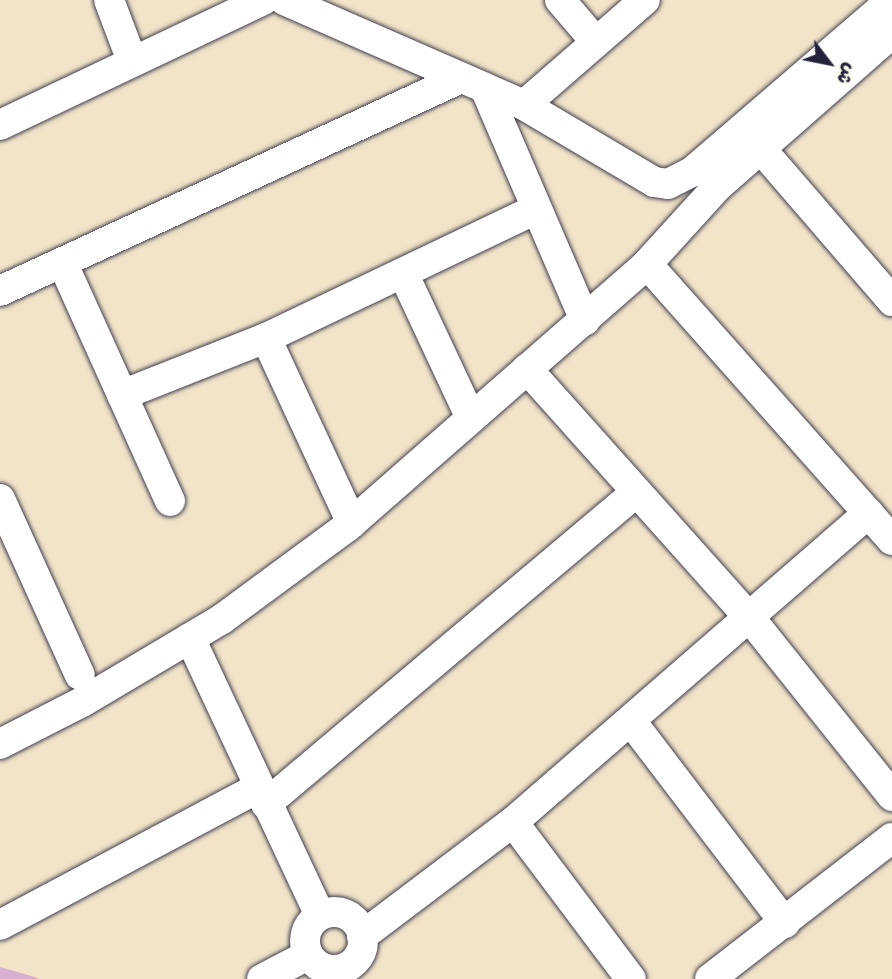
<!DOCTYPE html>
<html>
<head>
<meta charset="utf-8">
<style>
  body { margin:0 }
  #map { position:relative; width:892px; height:979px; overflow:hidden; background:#f1e4c8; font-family:"Comic Neue","Playpen Sans Arabic",sans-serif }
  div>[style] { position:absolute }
  .building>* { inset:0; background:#d6afd2 }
  .roads { filter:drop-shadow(0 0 2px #413f50) drop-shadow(0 0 2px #413f50) }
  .minor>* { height:30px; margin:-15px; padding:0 15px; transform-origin:15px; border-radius:15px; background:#fff }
  .minor>.ring { margin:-15px; padding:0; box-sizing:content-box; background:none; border:30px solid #fff; border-radius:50% }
  span { translate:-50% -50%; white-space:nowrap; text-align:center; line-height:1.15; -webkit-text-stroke:5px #fbf7ec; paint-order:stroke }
  .north { position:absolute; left:794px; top:28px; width:70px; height:70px; -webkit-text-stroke:5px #fbf7ec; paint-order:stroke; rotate:122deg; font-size:19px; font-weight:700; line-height:28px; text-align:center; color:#22223b }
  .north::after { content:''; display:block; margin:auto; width:24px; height:32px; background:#22223b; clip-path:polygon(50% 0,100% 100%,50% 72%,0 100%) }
</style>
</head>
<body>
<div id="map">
  <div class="building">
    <i style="clip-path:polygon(0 967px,38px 978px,38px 979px,0 979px)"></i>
  </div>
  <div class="roads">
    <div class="minor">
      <i style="left:109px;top:0;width:65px;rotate:69.3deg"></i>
      <i style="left:284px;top:0;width:262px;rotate:23.6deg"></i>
      <i style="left:524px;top:105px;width:151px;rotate:30.6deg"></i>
      <i style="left:654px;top:182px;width:14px;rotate:8deg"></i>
      <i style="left:668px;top:184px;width:28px;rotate:-27deg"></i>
      <i style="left:693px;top:171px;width:262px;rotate:-40.7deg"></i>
      <i style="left:560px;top:0;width:55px;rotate:49.4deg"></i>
      <i style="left:485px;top:88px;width:253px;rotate:66.7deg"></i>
      <i style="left:524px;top:105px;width:160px;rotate:-41deg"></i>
      <i style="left:0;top:125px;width:291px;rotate:-25.4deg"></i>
      <i style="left:761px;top:149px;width:201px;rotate:49.2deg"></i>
      <i style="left:63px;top:264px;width:260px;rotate:65.7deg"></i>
      <i style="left:647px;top:264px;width:369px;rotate:48.4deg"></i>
      <i style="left:403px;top:273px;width:160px;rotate:64.9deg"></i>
      <i style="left:0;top:291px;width:508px;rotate:-24.8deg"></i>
      <i style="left:266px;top:338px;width:204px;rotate:65.1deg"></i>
      <i style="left:527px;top:369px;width:334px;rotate:48.2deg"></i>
      <i style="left:750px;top:618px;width:228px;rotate:51.4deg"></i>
      <i style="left:122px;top:395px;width:155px;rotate:-21.6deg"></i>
      <i style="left:266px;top:338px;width:299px;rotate:-25.5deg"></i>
      <i style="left:0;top:499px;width:193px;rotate:65.6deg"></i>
      <i style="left:190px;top:638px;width:306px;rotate:64.9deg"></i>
      <i style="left:631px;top:721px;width:254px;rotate:52.7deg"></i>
      <i style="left:0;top:744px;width:94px;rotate:-27.1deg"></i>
      <i style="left:84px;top:701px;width:161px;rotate:-30.7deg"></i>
      <i style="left:222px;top:619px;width:155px;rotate:-36.4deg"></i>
      <i style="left:347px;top:527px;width:399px;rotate:-41.2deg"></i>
      <i style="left:647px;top:264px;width:105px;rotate:-47.7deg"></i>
      <i style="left:718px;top:186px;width:232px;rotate:-41.3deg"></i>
      <i style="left:266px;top:804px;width:484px;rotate:-40.1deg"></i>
      <i style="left:513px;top:822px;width:196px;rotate:53.1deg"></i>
      <i class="ring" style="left:305px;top:912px;width:28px;height:28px"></i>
      <i style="left:0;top:925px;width:293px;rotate:-28deg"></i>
      <i style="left:362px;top:936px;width:189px;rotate:-37.1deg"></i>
      <i style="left:513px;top:822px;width:471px;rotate:-41deg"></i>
      <i style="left:262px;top:979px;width:52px;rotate:-27.6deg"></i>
      <i style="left:710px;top:979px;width:230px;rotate:-37.8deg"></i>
    </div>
  </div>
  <div class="north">ش</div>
</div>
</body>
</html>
